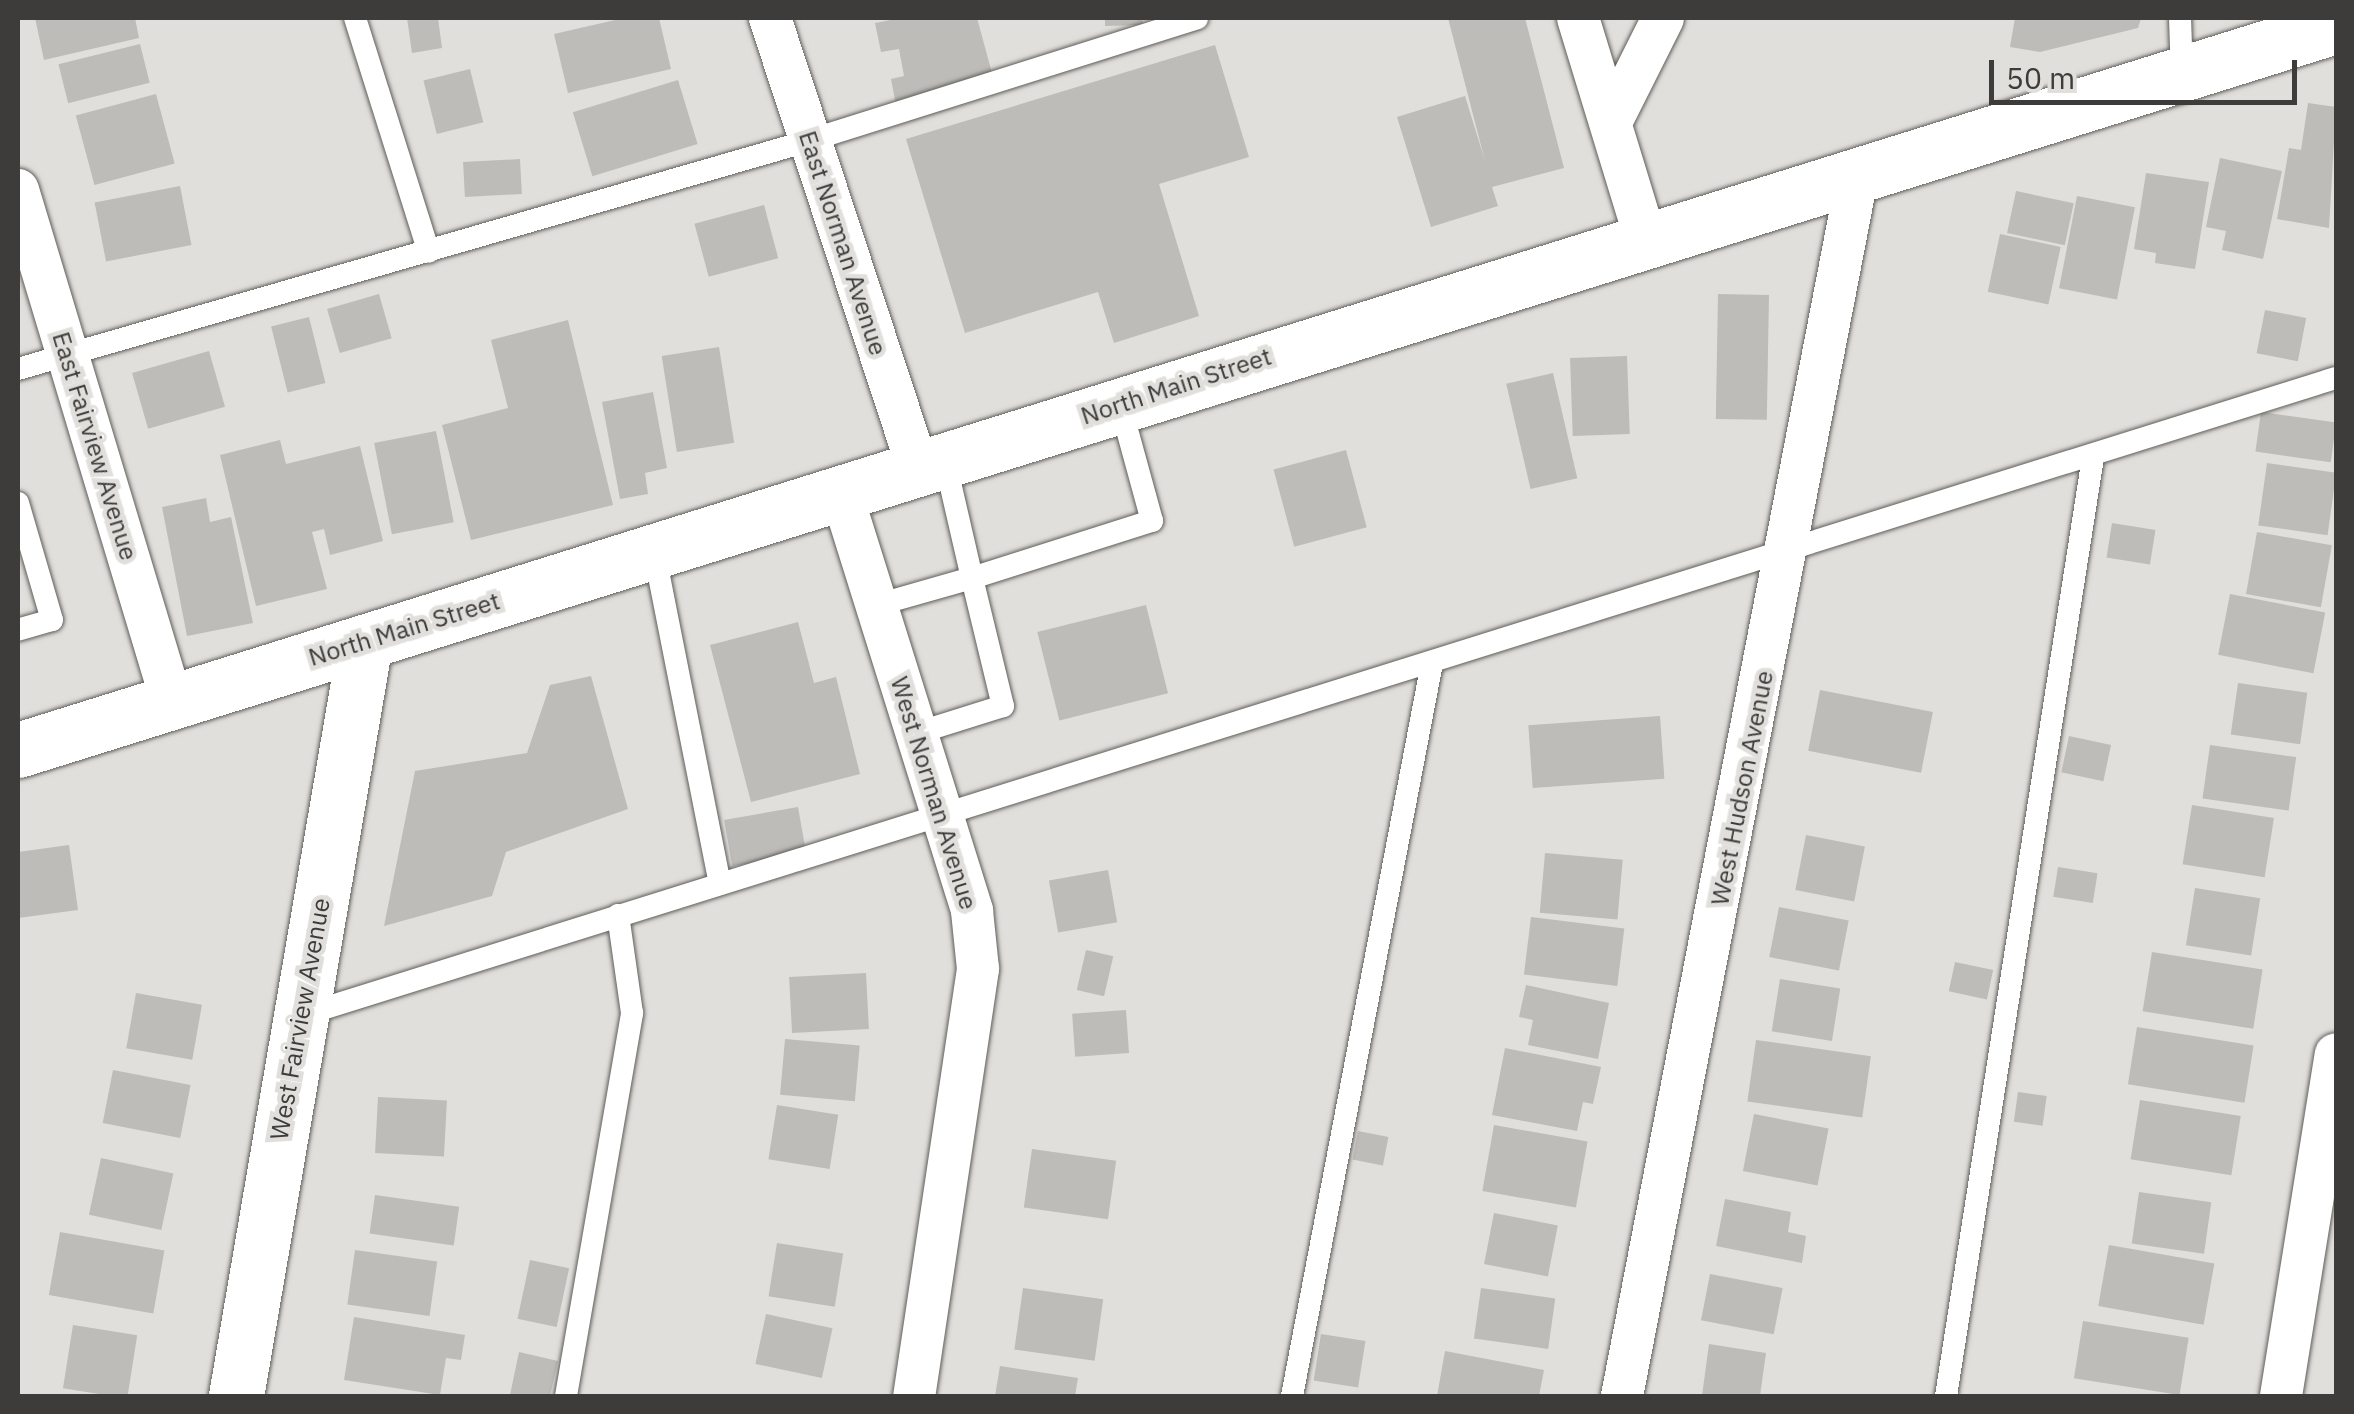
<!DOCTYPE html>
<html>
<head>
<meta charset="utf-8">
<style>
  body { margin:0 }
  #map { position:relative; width:2354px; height:1414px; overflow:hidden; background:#e1dfdb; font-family:"IBM Plex Sans",sans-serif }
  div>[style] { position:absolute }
  .building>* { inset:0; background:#bdbcb8; transform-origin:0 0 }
  .roads { filter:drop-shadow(0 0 2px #5f5d59) drop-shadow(0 0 2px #5f5d59) }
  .lane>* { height:22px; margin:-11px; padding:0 11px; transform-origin:11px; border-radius:11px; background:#fff }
  .street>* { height:42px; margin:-21px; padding:0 21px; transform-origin:21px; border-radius:21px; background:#fff }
  .secondary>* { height:55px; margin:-27.5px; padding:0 27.5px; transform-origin:27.5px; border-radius:27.5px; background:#fff }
  .primary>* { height:55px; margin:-27.5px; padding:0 27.5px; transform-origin:27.5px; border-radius:27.5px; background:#fff }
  span { translate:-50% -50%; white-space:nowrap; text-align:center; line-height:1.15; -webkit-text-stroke:9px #e1dfdb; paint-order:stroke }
  .street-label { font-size:25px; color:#3d3c3a }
  .frame { position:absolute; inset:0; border:20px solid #3d3c3a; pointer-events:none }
  .scale { position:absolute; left:1989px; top:60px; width:308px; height:45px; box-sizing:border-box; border:5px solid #3d3c3a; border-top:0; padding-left:12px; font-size:30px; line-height:35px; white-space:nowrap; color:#3d3c3a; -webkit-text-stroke:8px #e1dfdb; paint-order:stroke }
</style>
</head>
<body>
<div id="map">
  <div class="building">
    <i style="clip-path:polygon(35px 18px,135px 18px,139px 38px,44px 60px)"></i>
    <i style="clip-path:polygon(407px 18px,438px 18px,442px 48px,412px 53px)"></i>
    <i style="clip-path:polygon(624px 18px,659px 18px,671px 69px,568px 93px,554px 34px)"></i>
    <i style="clip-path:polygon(901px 18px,977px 18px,995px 84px,896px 105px,891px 79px,904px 76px,899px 49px,881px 52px,875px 23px)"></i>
    <i style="clip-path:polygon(1105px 18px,1142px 18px,1143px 25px,1105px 26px)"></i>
    <i style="clip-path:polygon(1448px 18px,1525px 18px,1564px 168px,1492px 187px,1498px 206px,1431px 227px,1397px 117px,1465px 96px,1485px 161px)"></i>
    <i style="clip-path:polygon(2015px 18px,2141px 18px,2138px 28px,2040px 52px,2010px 47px)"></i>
    <i style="left:140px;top:44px;width:40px;height:84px;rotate:76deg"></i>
    <i style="clip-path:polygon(1215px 45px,1249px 157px,1159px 184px,1199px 316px,1114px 343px,1098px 292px,965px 333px,906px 139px)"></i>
    <i style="left:470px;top:69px;width:55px;height:48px;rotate:76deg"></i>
    <i style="left:678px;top:80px;width:67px;height:110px;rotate:73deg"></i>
    <i style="left:156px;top:94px;width:72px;height:83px;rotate:75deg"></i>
    <i style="clip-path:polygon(2308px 103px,2336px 107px,2329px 228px,2277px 219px,2289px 148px,2301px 150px)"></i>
    <i style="clip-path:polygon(2220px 158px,2282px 171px,2263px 259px,2222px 250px,2226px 231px,2206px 227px)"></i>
    <i style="left:520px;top:159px;width:35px;height:57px;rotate:87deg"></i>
    <i style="clip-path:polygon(2146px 173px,2209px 182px,2195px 269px,2155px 263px,2156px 253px,2134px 249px)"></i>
    <i style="left:180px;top:186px;width:60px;height:87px;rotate:79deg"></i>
    <i style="left:2016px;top:191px;width:59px;height:43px;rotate:12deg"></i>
    <i style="left:2077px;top:196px;width:59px;height:94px;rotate:11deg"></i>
    <i style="left:764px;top:205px;width:55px;height:72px;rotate:75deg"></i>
    <i style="left:2000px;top:234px;width:62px;height:59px;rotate:12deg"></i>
    <i style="left:379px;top:294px;width:46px;height:54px;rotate:74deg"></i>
    <i style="left:1718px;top:294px;width:51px;height:125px;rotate:1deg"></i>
    <i style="left:2265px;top:310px;width:42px;height:44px;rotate:11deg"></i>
    <i style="left:309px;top:317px;width:68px;height:39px;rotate:76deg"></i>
    <i style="clip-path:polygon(568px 320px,613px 505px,471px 540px,442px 425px,508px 408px,491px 340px)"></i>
    <i style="left:719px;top:347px;width:97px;height:58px;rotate:81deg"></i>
    <i style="left:209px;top:351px;width:58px;height:80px;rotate:74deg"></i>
    <i style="left:1627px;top:356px;width:78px;height:57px;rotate:88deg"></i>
    <i style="left:1553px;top:373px;width:108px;height:48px;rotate:77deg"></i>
    <i style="clip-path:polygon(653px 392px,667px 468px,645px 473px,648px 494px,620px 499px,602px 402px)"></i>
    <i style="left:2261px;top:412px;width:76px;height:40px;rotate:8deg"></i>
    <i style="left:436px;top:431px;width:93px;height:63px;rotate:79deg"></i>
    <i style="clip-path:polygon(280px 440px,286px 464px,360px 446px,383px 541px,330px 555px,324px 529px,312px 532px,327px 589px,256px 606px,220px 455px)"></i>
    <i style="left:1346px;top:450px;width:80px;height:75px;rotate:75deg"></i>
    <i style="left:2267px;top:463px;width:70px;height:63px;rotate:8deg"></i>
    <i style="clip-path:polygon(206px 498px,210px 522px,231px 517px,253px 623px,187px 636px,162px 507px)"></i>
    <i style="left:2112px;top:523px;width:44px;height:35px;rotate:9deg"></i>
    <i style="left:2257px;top:532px;width:76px;height:63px;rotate:10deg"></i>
    <i style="left:2230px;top:594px;width:97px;height:62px;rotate:11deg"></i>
    <i style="left:1146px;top:605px;width:91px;height:112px;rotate:76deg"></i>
    <i style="clip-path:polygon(798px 622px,814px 683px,836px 677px,860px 774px,751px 802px,710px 645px)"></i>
    <i style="clip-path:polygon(591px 676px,628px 809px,506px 852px,492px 896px,384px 926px,415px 771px,527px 753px,550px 685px)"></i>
    <i style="left:2238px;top:683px;width:70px;height:52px;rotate:8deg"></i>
    <i style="left:1820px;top:690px;width:115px;height:62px;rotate:11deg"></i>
    <i style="left:1660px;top:716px;width:63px;height:132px;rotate:86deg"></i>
    <i style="left:2069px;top:736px;width:43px;height:37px;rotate:12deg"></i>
    <i style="left:2210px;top:745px;width:87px;height:54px;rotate:8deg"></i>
    <i style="left:2192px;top:805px;width:83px;height:60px;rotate:9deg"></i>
    <i style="left:798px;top:807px;width:47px;height:75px;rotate:80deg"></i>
    <i style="left:1806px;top:835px;width:60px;height:56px;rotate:11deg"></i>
    <i style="clip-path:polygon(69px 845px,78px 910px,18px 918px,18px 852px)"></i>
    <i style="left:1545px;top:853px;width:78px;height:60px;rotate:5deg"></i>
    <i style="left:2058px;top:867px;width:40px;height:30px;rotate:9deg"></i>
    <i style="left:1108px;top:870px;width:53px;height:60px;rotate:80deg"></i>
    <i style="left:2195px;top:888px;width:66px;height:58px;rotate:9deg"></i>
    <i style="left:1779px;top:907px;width:71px;height:51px;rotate:11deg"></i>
    <i style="left:1531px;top:917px;width:94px;height:58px;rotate:7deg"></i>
    <i style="left:1086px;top:950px;width:28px;height:41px;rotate:13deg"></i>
    <i style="left:2152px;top:952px;width:112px;height:60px;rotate:9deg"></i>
    <i style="left:1955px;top:962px;width:39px;height:30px;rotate:12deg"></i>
    <i style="left:866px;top:973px;width:56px;height:77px;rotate:87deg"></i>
    <i style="left:1780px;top:979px;width:61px;height:53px;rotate:9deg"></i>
    <i style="clip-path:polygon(1526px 985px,1609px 1003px,1598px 1059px,1528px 1045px,1533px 1020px,1519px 1017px)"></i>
    <i style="left:136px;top:993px;width:67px;height:56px;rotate:10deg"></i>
    <i style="left:1126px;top:1010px;width:43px;height:54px;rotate:86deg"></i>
    <i style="left:2137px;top:1027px;width:118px;height:58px;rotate:9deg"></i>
    <i style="left:785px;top:1039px;width:75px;height:56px;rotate:5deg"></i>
    <i style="left:1756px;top:1040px;width:116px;height:62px;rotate:8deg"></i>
    <i style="clip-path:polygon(1505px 1048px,1601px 1067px,1593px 1104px,1583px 1102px,1577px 1131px,1492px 1115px)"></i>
    <i style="left:113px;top:1070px;width:79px;height:54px;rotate:11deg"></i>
    <i style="left:2018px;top:1092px;width:29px;height:30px;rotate:8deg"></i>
    <i style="left:378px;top:1097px;width:69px;height:56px;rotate:3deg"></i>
    <i style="left:2140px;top:1100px;width:102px;height:60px;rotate:9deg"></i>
    <i style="left:777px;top:1105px;width:62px;height:55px;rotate:9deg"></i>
    <i style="left:1754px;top:1114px;width:76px;height:58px;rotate:11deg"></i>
    <i style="left:1494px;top:1125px;width:95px;height:67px;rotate:10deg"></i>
    <i style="left:1358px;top:1131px;width:31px;height:29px;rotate:11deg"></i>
    <i style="left:1032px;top:1149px;width:85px;height:59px;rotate:8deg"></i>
    <i style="left:101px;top:1158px;width:74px;height:58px;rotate:12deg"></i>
    <i style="left:2139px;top:1192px;width:73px;height:52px;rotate:8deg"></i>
    <i style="left:375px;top:1195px;width:85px;height:39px;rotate:8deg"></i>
    <i style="clip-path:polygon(1725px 1199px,1791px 1212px,1788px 1232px,1806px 1236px,1802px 1263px,1716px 1246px)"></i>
    <i style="left:1494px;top:1213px;width:65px;height:52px;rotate:11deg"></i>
    <i style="left:60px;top:1232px;width:106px;height:64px;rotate:10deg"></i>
    <i style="left:777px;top:1243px;width:67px;height:54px;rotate:9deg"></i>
    <i style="left:2109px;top:1245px;width:107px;height:62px;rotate:10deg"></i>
    <i style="left:355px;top:1250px;width:83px;height:55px;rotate:8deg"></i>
    <i style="left:530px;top:1260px;width:40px;height:60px;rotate:12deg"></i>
    <i style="left:1710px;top:1274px;width:74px;height:47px;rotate:11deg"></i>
    <i style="left:1023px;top:1288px;width:81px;height:62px;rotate:8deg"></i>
    <i style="left:1481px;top:1288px;width:75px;height:51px;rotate:8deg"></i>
    <i style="left:766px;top:1314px;width:68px;height:51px;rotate:12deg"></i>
    <i style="clip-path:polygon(354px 1317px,465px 1335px,461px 1360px,446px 1358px,440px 1395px,344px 1380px)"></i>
    <i style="left:2083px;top:1321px;width:107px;height:58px;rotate:9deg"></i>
    <i style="left:73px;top:1325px;width:65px;height:64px;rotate:9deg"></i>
    <i style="left:1321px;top:1334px;width:45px;height:47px;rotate:9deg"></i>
    <i style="clip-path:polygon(1709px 1344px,1766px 1353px,1760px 1396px,1702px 1396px)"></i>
    <i style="clip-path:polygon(1445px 1351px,1544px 1370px,1539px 1396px,1437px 1396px)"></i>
    <i style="clip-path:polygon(519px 1352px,558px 1361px,550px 1396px,510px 1395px)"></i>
    <i style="clip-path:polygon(1000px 1366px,1078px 1378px,1075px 1396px,995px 1396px)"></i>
  </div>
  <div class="roads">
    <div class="lane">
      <i style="left:355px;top:18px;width:245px;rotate:72.5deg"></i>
      <i style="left:2180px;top:18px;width:56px;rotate:88deg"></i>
      <i style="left:18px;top:369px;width:822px;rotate:-16.1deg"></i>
      <i style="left:808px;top:141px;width:408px;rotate:-17.5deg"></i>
      <i style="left:945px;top:461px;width:120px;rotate:77deg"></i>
      <i style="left:972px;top:578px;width:189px;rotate:-17.6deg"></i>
      <i style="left:1152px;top:521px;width:121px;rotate:-105.3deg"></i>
      <i style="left:18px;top:503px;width:122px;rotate:73.8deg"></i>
      <i style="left:52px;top:620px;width:35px;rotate:164deg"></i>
      <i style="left:654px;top:551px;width:338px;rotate:78.8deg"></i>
      <i style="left:877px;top:605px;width:99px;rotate:-15.9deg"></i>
      <i style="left:972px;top:578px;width:132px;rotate:76.4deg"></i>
      <i style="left:1003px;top:706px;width:90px;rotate:162.6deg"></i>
      <i style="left:303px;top:1015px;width:2130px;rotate:-17.4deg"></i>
      <i style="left:566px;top:1396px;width:389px;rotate:-80.2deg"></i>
      <i style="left:632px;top:1013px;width:99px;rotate:-98.1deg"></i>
      <i style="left:1292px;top:1396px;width:746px;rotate:-79.19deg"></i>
      <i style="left:1946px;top:1396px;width:950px;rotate:-81.1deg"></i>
    </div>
    <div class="street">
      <i style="left:770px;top:18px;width:474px;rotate:71.8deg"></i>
      <i style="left:1578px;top:18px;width:229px;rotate:73deg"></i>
      <i style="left:1611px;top:122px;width:116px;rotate:-63.4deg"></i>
      <i style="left:18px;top:190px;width:535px;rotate:73.26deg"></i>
      <i style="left:841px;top:492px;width:439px;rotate:72.6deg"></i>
      <i style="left:972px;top:911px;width:58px;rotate:84.1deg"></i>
      <i style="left:978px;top:969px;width:432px;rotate:98.5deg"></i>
      <i style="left:1622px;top:1396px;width:1240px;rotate:-79.08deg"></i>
      <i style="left:2281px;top:1396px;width:346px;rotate:-80.9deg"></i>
    </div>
    <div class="secondary">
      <i style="left:236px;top:1396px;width:765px;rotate:-80.29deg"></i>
    </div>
    <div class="primary">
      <i style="left:18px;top:750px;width:2428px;rotate:-17.35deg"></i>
    </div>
  </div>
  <div class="street-label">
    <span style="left:843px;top:243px;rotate:72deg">East Norman Avenue</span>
    <span style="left:1176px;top:386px;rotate:-18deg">North Main Street</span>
    <span style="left:95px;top:446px;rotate:73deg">East Fairview Avenue</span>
    <span style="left:404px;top:629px;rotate:-17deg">North Main Street</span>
    <span style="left:1742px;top:788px;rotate:-79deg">West Hudson Avenue</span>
    <span style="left:934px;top:793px;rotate:73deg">West Norman Avenue</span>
    <span style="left:300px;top:1019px;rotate:-80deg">West Fairview Avenue</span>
  </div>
  <div class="frame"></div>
  <div class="scale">50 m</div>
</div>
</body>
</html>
